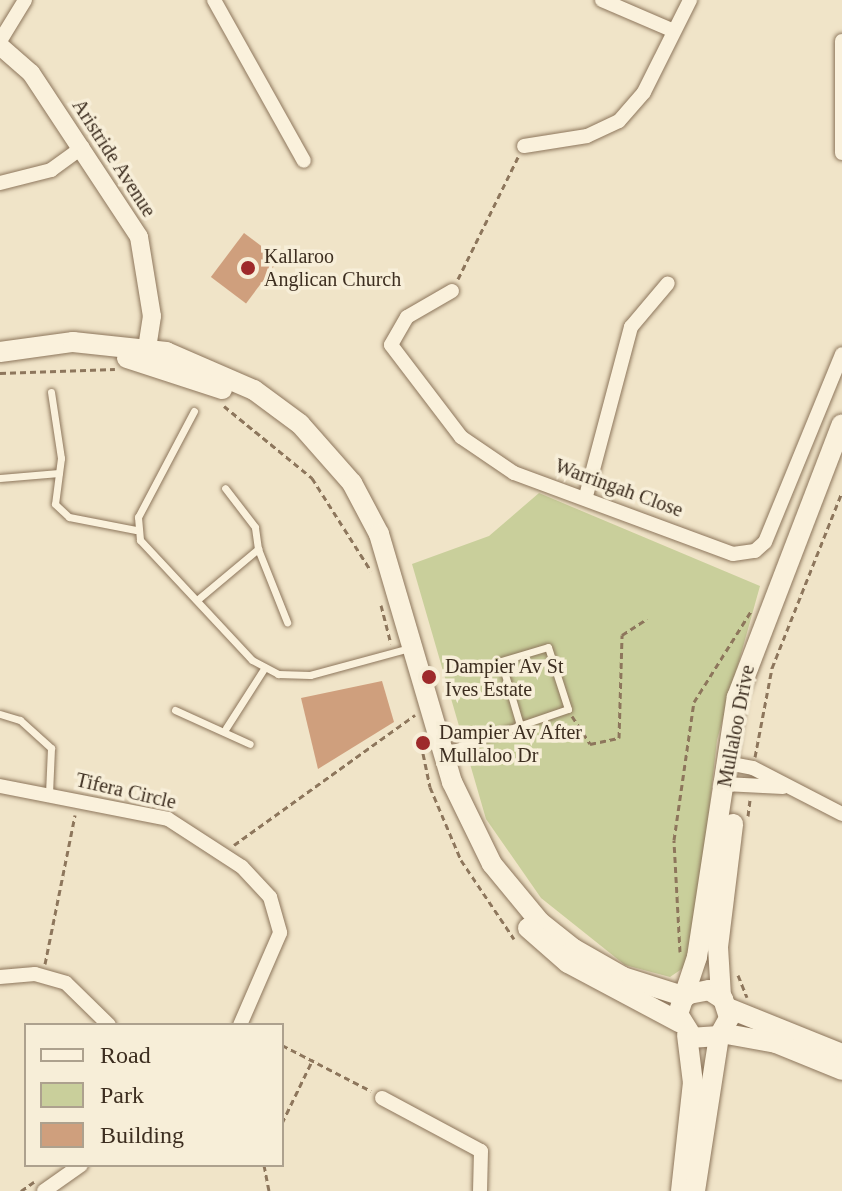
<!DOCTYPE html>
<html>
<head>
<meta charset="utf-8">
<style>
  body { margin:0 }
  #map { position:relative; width:842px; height:1191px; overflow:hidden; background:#f0e4c8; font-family:Georgia,serif }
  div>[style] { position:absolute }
  .green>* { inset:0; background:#c9cf9b }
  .building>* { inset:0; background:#cf9f7d; transform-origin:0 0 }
  .path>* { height:3px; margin-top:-1.5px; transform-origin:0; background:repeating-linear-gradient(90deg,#8d765c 0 6px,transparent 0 10px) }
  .roads { filter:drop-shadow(0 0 2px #8d765c) drop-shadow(0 0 2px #8d765c) }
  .service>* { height:7px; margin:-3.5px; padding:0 3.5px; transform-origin:3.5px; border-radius:3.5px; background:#faf1dc }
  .minor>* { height:14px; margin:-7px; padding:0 7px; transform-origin:7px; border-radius:7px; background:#faf1dc }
  .tertiary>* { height:18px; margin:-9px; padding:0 9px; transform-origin:9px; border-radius:9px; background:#faf1dc }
  .secondary>* { height:20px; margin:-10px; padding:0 10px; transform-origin:10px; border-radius:10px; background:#faf1dc }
  .dots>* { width:22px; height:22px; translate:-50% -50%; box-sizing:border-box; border:4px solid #f7eed8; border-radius:50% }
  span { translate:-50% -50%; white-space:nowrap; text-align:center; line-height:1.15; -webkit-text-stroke:7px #f7eed8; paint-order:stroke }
  .street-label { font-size:20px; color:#3d2e20 }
  .poi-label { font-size:20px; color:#3d2e20 }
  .left { translate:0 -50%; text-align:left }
  .legend { position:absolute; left:24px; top:1023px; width:260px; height:144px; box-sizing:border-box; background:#f7eed8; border:2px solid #ada18e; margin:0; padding:10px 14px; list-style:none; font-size:24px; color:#3d2e20 }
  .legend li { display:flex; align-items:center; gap:16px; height:40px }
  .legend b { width:40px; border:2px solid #ada18e }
</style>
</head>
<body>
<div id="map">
  <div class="green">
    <i style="clip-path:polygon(539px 493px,760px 586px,717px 740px,692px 962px,670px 977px,625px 965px,541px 898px,486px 819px,412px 564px,489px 536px)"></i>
  </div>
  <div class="building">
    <i style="left:244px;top:233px;width:44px;height:55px;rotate:37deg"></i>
    <i style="clip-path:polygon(382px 681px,394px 722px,318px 769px,301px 698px)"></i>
  </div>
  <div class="path">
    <i style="left:458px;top:279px;width:136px;rotate:-63.8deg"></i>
    <i style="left:0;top:373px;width:115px;rotate:-2deg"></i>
    <i style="left:224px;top:406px;width:114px;rotate:39.3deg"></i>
    <i style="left:312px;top:478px;width:110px;rotate:57.6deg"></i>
    <i style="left:381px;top:605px;width:40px;rotate:75.6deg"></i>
    <i style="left:572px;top:716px;width:33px;rotate:57deg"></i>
    <i style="left:590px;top:744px;width:30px;rotate:-12deg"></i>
    <i style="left:619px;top:738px;width:103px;rotate:-88.3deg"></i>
    <i style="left:622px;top:635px;width:30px;rotate:-33deg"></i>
    <i style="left:419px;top:734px;width:54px;rotate:78.3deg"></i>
    <i style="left:430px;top:787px;width:79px;rotate:67deg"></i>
    <i style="left:461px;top:860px;width:95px;rotate:56.1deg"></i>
    <i style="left:755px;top:757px;width:91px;rotate:-79.2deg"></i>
    <i style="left:772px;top:668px;width:189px;rotate:-68.3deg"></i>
    <i style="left:748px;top:816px;width:16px;rotate:-83deg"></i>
    <i style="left:234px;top:845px;width:223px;rotate:-35.7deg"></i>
    <i style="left:680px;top:952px;width:112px;rotate:-93.1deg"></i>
    <i style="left:674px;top:840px;width:139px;rotate:-81.8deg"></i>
    <i style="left:694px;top:702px;width:107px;rotate:-57.9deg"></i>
    <i style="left:45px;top:964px;width:152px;rotate:-78.6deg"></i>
    <i style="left:738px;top:975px;width:24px;rotate:68deg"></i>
    <i style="left:282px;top:1045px;width:100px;rotate:27.3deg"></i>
    <i style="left:282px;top:1123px;width:71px;rotate:-64.2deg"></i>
    <i style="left:264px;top:1165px;width:26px;rotate:79deg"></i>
    <i style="left:21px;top:1191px;width:16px;rotate:-35deg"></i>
  </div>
  <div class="roads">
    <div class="service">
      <i style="left:51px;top:392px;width:67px;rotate:81.4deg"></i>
      <i style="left:61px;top:458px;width:46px;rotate:97.4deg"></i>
      <i style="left:55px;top:504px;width:19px;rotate:43deg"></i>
      <i style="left:69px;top:517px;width:68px;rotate:11deg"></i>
      <i style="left:194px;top:411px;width:120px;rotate:117.8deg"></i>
      <i style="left:138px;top:517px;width:23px;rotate:85deg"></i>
      <i style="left:140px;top:540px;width:164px;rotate:47deg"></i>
      <i style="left:252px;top:660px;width:30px;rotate:28deg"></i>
      <i style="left:278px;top:674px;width:32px;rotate:2deg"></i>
      <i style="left:310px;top:675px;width:95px;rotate:-15.2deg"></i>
      <i style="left:0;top:478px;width:59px;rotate:-4.8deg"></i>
      <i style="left:258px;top:549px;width:79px;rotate:68.3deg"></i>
      <i style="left:197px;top:600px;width:80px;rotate:-39.9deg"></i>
      <i style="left:258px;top:549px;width:22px;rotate:-98deg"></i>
      <i style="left:255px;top:527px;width:49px;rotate:-127.6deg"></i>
      <i style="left:175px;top:710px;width:82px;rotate:24.4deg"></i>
      <i style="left:0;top:714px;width:21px;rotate:17deg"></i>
      <i style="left:20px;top:720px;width:42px;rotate:42.1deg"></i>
      <i style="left:51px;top:748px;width:46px;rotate:92.5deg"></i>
      <i style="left:226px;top:728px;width:72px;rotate:-57.4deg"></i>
      <i style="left:445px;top:750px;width:19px;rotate:-16deg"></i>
      <i style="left:463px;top:745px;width:111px;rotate:-18.9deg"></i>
      <i style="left:568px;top:709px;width:65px;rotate:-107.9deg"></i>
      <i style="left:548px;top:647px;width:49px;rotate:163.4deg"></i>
      <i style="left:501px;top:661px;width:67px;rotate:73.5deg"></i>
    </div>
    <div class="minor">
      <i style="left:214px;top:0;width:184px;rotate:60.8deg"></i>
      <i style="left:602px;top:0;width:78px;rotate:23.3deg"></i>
      <i style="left:0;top:41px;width:48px;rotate:-58.6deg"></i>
      <i style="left:842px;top:41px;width:112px;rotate:90deg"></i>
      <i style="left:524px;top:146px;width:64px;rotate:-9deg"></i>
      <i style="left:587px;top:136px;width:35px;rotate:-25deg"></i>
      <i style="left:619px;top:121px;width:38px;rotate:-49deg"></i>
      <i style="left:644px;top:92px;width:103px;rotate:-63.4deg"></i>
      <i style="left:0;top:183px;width:53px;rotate:-14.3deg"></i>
      <i style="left:51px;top:170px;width:39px;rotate:-36deg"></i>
      <i style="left:452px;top:291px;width:52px;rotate:150deg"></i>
      <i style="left:407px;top:317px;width:32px;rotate:120deg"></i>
      <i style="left:391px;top:345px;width:116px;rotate:52.7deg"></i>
      <i style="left:461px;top:437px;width:64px;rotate:34.2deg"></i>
      <i style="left:514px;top:473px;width:233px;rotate:20.3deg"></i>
      <i style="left:733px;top:554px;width:22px;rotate:-8deg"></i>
      <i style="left:755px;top:551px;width:13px;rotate:-42deg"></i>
      <i style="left:765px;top:542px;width:203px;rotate:-67.7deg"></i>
      <i style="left:586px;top:496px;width:175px;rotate:-75.1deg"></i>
      <i style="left:631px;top:327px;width:57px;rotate:-49.9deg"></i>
      <i style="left:727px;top:763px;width:26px;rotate:11deg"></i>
      <i style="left:753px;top:768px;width:100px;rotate:27.3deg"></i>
      <i style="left:724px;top:784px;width:59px;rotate:2.9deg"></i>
      <i style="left:0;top:786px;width:171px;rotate:11.1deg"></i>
      <i style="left:168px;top:819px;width:88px;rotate:33deg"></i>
      <i style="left:242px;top:867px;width:41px;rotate:47deg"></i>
      <i style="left:270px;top:897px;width:37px;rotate:74deg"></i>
      <i style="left:280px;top:933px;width:100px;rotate:113.5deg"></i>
      <i style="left:0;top:977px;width:35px;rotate:-5deg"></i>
      <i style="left:35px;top:974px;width:32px;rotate:16deg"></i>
      <i style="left:66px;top:983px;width:60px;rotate:44.3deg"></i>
      <i style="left:382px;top:1098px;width:112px;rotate:28.2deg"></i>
      <i style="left:481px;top:1151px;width:40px;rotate:91.4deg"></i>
      <i style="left:44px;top:1191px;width:45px;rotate:-35.1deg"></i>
    </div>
    <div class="tertiary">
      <i style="left:0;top:46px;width:41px;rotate:41.1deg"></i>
      <i style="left:31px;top:73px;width:196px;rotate:56.6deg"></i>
      <i style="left:139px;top:237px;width:80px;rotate:80.7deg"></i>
      <i style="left:152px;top:316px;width:46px;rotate:98.8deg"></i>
    </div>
    <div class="secondary">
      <i style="left:0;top:352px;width:74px;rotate:-7.8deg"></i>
      <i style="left:73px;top:342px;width:94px;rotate:6.1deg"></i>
      <i style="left:166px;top:352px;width:96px;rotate:23.4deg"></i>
      <i style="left:254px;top:390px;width:57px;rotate:36.5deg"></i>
      <i style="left:300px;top:424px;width:79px;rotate:48.6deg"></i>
      <i style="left:352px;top:483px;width:58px;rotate:62.1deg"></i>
      <i style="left:379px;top:534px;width:259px;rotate:73.6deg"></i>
      <i style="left:452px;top:782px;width:91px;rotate:64deg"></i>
      <i style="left:492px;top:864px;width:75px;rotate:50.4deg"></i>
      <i style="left:540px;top:922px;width:43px;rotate:38.5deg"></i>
      <i style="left:574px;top:949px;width:56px;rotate:29.7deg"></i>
      <i style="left:623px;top:977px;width:66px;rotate:17.6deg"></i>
      <i style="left:127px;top:358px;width:100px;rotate:18.1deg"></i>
      <i style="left:528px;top:928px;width:53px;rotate:41.2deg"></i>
      <i style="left:568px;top:963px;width:126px;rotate:28deg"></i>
      <i style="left:689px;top:994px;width:20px;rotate:-11deg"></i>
      <i style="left:709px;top:990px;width:17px;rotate:33deg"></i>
      <i style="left:723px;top:999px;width:20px;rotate:72deg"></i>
      <i style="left:729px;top:1018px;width:21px;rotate:119deg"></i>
      <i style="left:719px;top:1036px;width:26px;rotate:176deg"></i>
      <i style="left:693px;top:1038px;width:28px;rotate:-122deg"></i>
      <i style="left:678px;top:1014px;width:60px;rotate:-71.6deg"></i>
      <i style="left:697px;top:957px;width:263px;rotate:-81.3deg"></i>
      <i style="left:737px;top:697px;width:292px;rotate:-69deg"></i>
      <i style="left:721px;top:996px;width:49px;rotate:-93.5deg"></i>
      <i style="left:718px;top:947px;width:124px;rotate:-83deg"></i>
      <i style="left:728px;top:1008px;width:123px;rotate:22deg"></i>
      <i style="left:721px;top:1033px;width:56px;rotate:10.3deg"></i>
      <i style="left:776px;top:1043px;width:71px;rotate:22.2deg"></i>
      <i style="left:681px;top:1191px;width:109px;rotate:-83.7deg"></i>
      <i style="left:693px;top:1083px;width:48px;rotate:-97.1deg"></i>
      <i style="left:695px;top:1191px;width:157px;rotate:-81.2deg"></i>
    </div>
  </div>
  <div class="dots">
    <i style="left:248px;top:268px;background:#9e2a2b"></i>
    <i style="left:429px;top:677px;background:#9e2a2b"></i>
    <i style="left:423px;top:743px;background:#9e2a2b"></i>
  </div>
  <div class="street-label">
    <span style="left:114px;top:158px;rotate:57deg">Aristride Avenue</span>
    <span style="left:619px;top:488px;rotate:20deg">Warringah Close</span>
    <span style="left:736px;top:726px;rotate:-79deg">Mullaloo Drive</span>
    <span style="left:126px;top:791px;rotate:13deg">Tifera Circle</span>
  </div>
  <div class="poi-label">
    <span class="left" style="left:264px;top:268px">Kallaroo<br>Anglican Church</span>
    <span class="left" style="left:445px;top:678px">Dampier Av St<br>Ives Estate</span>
    <span class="left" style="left:439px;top:744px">Dampier Av After<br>Mullaloo Dr</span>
  </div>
  <ul class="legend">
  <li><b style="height:10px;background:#faf1dc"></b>Road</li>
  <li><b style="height:22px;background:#c9cf9b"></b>Park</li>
  <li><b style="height:22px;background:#cf9f7d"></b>Building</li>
  </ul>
</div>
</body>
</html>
